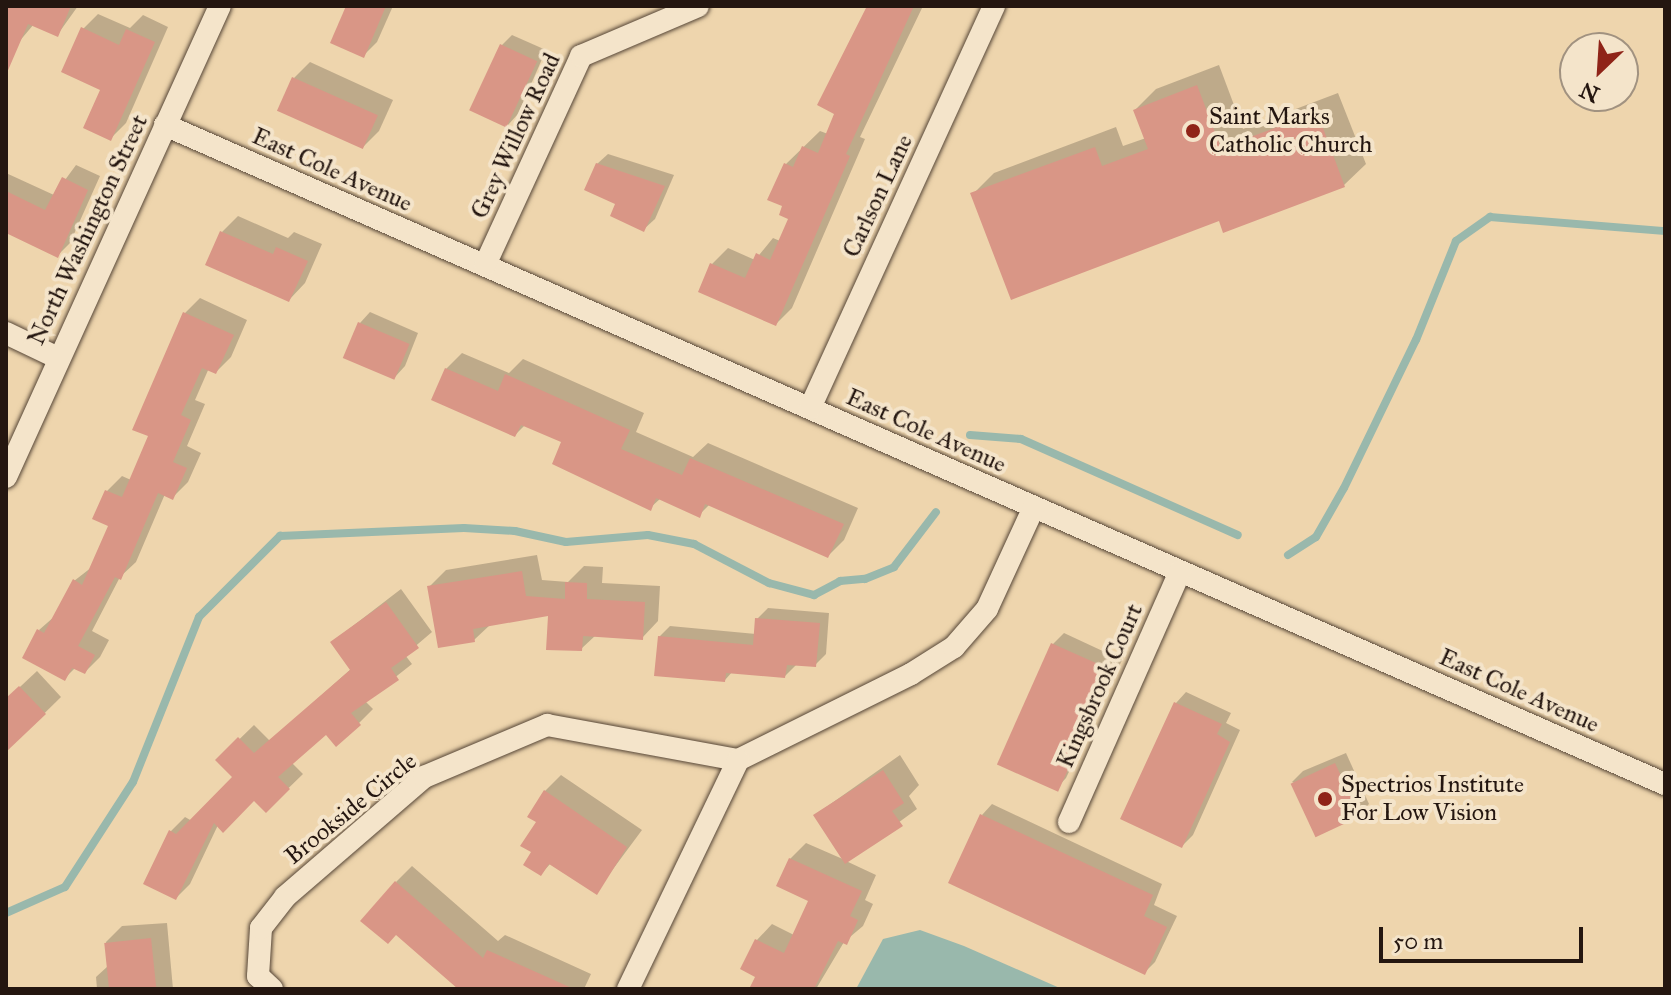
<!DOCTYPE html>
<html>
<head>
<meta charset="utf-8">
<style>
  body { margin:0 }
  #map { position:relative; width:1671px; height:995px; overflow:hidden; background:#eed5ad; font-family:"IM FELL Great Primer",serif }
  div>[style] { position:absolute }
  .water>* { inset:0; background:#99b8ac }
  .shadow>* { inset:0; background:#0003 }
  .stream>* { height:8px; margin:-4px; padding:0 4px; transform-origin:4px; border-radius:4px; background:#99b8ac }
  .building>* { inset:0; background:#d99686; transform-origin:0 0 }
  .roads { filter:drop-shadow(0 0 2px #564637) drop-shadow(0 0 2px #564637) }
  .minor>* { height:22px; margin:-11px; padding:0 11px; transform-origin:11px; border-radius:11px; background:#f4e4ca }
  .dots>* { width:22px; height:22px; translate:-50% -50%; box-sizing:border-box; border:4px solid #f4e4ca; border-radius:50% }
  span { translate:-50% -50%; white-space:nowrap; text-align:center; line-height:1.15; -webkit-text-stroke:8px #f4e4ca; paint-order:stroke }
  .poi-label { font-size:24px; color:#241610 }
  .left { translate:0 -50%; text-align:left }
  .street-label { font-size:24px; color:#241610 }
  .frame { position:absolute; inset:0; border:8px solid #241610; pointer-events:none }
  .north { position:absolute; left:1559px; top:32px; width:80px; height:80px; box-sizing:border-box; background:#f4e4ca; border:2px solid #a19280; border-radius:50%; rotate:205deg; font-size:22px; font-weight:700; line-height:32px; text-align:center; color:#241610 }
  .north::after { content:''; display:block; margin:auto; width:28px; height:36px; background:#8f2418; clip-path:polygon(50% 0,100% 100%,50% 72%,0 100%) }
  .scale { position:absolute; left:1379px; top:927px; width:204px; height:36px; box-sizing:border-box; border:4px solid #241610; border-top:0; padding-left:10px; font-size:24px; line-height:28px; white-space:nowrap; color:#241610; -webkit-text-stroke:6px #f4e4ca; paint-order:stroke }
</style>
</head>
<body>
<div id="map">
  <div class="water">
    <i style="clip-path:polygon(920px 930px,964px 946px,1062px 989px,856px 989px,883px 939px)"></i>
  </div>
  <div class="shadow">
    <i style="clip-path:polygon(6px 6px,78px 6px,58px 34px,34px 24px,18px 43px,6px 38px)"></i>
    <i style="clip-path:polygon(348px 6px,393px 6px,377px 42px,363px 56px)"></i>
    <i style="clip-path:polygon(869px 6px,923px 6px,860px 137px,865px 139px,792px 308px,776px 324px,712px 264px,728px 248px,755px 260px,773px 238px,780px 241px,791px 218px,786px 164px,820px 131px,828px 134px)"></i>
    <i style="clip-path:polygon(98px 14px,130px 28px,143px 15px,168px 27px,126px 123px,111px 138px,103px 89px,83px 29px)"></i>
    <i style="clip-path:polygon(512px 35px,546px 50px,518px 114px,508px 125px,501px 46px)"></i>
    <i style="clip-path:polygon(310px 62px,393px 100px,379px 131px,363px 147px,294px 78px)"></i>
    <i style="clip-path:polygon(1219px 65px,1243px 129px,1338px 93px,1366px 164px,1344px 185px,1224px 230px,1220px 219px,973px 194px,994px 173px,1116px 127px,1123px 146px,1146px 138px,1135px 110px,1156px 89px)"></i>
    <i style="clip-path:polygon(608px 154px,674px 175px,655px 219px,644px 229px,618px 203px,597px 164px)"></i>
    <i style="clip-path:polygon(76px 165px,100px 176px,70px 243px,57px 256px,6px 232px,6px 173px,54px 195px)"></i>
    <i style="clip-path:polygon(238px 216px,288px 238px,294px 232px,322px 244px,305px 283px,289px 300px,222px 232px)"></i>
    <i style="clip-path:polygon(200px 298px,247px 320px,231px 357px,216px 372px,209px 368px,195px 400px,205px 404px,187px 446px,201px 453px,188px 482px,173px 497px,165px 494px,136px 562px,120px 577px,92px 631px,109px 640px,100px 657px,85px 672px,76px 667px,65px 678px,39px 630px,55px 616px,74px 581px,92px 567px,110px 525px,107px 491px,122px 476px,131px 480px,151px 435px,185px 313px)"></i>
    <i style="clip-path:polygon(370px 312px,418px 333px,405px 366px,395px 377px,360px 323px)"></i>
    <i style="clip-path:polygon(462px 353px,509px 373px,523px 359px,644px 413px,636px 432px,693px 457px,708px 443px,858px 508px,844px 540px,828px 556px,710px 504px,699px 515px,661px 498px,650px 508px,564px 441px,525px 425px,515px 435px,446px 369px)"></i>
    <i style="clip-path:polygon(537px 555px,542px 580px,568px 582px,584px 566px,603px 567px,602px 583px,660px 586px,658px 621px,642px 638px,596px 635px,581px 649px,550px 614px,491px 624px,474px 640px,430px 586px,446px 570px)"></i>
    <i style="clip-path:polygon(401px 589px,432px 632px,405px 655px,412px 664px,365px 701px,373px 709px,359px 723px,326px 733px,292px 763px,303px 774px,266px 810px,254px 798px,218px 825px,190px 884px,176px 898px,171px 831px,185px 817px,192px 821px,235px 777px,218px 760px,254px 725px,270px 741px,351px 669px,332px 642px)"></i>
    <i style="clip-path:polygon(768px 608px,829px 613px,826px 654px,815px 665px,796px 665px,785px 676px,733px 671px,725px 680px,659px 637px,670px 626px,756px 634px,757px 619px)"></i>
    <i style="clip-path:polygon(1064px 633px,1122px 660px,1066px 778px,1056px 789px,1053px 644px)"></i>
    <i style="clip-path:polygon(37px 671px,61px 697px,6px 751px,6px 700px)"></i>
    <i style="clip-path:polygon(1186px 692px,1231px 713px,1226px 723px,1240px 730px,1193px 835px,1182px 846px,1176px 703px)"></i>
    <i style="clip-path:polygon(1346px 753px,1369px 804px,1358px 815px,1292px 782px,1303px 771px)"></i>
    <i style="clip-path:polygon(900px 755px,919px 785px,909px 796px,917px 809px,846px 861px,876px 875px,865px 900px,873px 904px,863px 926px,844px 942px,816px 989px,751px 989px,758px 976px,756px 941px,772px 924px,794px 935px,810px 900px,790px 859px,806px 843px,845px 860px,815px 815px)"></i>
    <i style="clip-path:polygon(561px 775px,642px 830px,596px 892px,551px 863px,541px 874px,534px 852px,545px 791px)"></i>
    <i style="clip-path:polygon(992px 804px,1162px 884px,1154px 905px,1177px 916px,1155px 962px,1145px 972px,982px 815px)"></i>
    <i style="clip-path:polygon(412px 866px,498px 941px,505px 935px,591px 974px,584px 989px,461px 989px,396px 882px)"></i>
    <i style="clip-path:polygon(167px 923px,173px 989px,97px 989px,96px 977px,108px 966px,106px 942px,122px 926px)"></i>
  </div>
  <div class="stream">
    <i style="left:970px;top:435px;width:51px;rotate:4.5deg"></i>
    <i style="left:1021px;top:439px;width:237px;rotate:23.9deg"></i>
    <i style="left:1288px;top:555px;width:33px;rotate:-33deg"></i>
    <i style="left:1316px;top:537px;width:56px;rotate:-60.3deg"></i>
    <i style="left:1344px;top:488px;width:165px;rotate:-64.1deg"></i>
    <i style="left:1416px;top:340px;width:107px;rotate:-68deg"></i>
    <i style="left:1456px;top:241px;width:42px;rotate:-35.2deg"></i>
    <i style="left:1490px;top:217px;width:176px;rotate:4.6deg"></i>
    <i style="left:6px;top:913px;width:64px;rotate:-23.8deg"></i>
    <i style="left:65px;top:887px;width:125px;rotate:-57.1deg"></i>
    <i style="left:133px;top:782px;width:178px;rotate:-68.2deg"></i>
    <i style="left:199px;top:617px;width:115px;rotate:-45deg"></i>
    <i style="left:280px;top:536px;width:184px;rotate:-2.5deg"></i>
    <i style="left:464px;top:528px;width:51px;rotate:3.4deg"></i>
    <i style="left:515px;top:531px;width:52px;rotate:12.2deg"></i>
    <i style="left:566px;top:542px;width:82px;rotate:-4.9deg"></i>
    <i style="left:648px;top:535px;width:47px;rotate:11.1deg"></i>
    <i style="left:694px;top:544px;width:85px;rotate:27.5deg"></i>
    <i style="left:769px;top:583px;width:47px;rotate:14.9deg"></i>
    <i style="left:814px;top:595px;width:30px;rotate:-28deg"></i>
    <i style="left:840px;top:581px;width:25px;rotate:-5deg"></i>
    <i style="left:865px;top:579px;width:31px;rotate:-22deg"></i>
    <i style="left:894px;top:567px;width:69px;rotate:-52.6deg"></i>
  </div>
  <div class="building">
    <i style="clip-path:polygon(6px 6px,71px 6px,58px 37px,28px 24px,6px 75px)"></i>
    <i style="clip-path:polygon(346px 6px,386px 6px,364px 58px,330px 43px)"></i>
    <i style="clip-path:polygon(867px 6px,914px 6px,846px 154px,850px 156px,776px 326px,698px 292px,710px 263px,745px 278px,756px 253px,770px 260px,788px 219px,779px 215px,782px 206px,767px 200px,784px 163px,793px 167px,802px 146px,818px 153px,834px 114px,817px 105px)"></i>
    <i style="clip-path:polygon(81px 27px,119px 45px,126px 29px,155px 42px,111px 141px,83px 128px,100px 90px,61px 72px)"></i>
    <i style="left:500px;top:44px;width:41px;height:73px;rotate:25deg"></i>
    <i style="left:292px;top:77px;width:94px;height:37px;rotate:24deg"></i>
    <i style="clip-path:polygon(1197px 85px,1221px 148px,1317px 112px,1345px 187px,1223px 233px,1219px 221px,1011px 300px,970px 193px,1095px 147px,1102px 166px,1148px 149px,1133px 110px)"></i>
    <i style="clip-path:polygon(596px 163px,665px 186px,644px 232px,610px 216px,615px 204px,584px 190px)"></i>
    <i style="clip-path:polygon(62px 177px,88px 190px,58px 258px,6px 233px,6px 191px,45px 210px)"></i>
    <i style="clip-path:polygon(220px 231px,273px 254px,276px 247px,308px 261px,289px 302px,205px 265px)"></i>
    <i style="clip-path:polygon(183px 312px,234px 335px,216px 374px,202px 368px,181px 415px,191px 420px,173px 462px,187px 468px,173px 500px,158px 493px,121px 580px,115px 577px,78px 646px,95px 655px,85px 674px,72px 668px,65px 681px,22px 658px,37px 629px,44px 633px,73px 579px,82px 585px,108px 526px,92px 519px,105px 490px,122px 497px,148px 436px,132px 430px)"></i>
    <i style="left:358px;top:322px;width:56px;height:39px;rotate:23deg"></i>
    <i style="clip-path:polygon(445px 368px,498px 391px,505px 374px,630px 430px,621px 449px,682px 475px,690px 458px,844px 524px,828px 558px,705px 504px,700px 518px,656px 498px,651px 511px,552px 464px,561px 442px,521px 425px,515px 437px,431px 400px)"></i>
    <i style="clip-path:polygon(522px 571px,526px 596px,565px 599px,565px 582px,587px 583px,587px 599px,645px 602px,643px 640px,583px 636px,582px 651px,546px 650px,548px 616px,473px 629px,475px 642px,438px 648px,427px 586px)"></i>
    <i style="clip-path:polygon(386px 602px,419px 648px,391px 668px,399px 680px,351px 713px,361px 725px,336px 747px,326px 735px,278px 777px,290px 789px,266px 813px,254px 801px,223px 833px,214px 823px,176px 900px,143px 884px,169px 830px,176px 834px,232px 777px,215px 760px,238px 737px,254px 753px,350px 670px,330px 642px)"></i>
    <i style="clip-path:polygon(755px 618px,820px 623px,816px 667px,787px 665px,785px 678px,726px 673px,725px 682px,654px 676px,658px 636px,753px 645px)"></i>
    <i style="left:1051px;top:643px;width:67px;height:133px;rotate:24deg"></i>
    <i style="clip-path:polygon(19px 686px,46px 714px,6px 752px,6px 698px)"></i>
    <i style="clip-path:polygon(1174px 702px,1222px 724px,1217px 734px,1230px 742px,1182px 848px,1120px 819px)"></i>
    <i style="left:1335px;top:763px;width:59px;height:49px;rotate:65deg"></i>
    <i style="clip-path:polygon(883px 770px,904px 803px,892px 811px,903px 826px,845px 864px,813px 815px)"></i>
    <i style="clip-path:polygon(544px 790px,627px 847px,597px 895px,549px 864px,541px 876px,523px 865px,531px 852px,520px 846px,536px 822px,527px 817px)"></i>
    <i style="clip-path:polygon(980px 814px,1153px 895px,1144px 916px,1167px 927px,1145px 975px,948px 883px)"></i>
    <i style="clip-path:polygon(789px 858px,862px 891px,850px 916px,858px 920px,847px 945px,838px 941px,814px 989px,749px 989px,755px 977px,740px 969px,755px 939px,784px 953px,808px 901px,776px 886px)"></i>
    <i style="clip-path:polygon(395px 881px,483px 958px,487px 950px,574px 989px,458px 989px,396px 935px,388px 944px,360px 921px)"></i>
    <i style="left:151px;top:938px;width:51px;height:47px;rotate:84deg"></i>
  </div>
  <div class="roads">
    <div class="minor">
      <i style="left:165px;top:125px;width:1638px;rotate:23.72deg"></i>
      <i style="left:485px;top:265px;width:230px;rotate:-65.3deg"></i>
      <i style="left:581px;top:56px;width:127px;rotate:-23.1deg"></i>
      <i style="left:6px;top:333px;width:58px;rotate:25.7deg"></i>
      <i style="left:810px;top:408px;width:442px;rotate:-65.4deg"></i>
      <i style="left:6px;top:477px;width:517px;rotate:-65.57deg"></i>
      <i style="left:1069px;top:822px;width:274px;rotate:-66.1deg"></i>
      <i style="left:272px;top:989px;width:19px;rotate:-137deg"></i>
      <i style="left:258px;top:976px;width:48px;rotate:-86.4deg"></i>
      <i style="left:261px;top:928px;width:39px;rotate:-52deg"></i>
      <i style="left:285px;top:897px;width:184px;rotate:-40.8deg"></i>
      <i style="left:424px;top:777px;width:134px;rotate:-22.9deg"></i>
      <i style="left:547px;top:725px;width:194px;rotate:10.4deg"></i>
      <i style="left:738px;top:760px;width:193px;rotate:-26.4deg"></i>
      <i style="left:911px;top:674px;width:51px;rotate:-32.1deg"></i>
      <i style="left:954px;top:647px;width:50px;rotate:-49deg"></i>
      <i style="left:987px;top:609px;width:112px;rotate:-65.3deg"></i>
      <i style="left:628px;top:989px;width:254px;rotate:-64.3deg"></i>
    </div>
  </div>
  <div class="dots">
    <i style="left:1193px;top:131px;background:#8f2418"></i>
    <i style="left:1325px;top:799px;background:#8f2418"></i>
  </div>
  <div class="poi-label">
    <span class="left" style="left:1209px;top:131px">Saint Marks<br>Catholic Church</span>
    <span class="left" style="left:1341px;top:799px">Spectrios Institute<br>For Low Vision</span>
  </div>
  <div class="street-label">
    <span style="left:516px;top:136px;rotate:-65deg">Grey Willow Road</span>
    <span style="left:332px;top:170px;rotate:24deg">East Cole Avenue</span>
    <span style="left:878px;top:196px;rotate:-65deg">Carlson Lane</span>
    <span style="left:88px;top:230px;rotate:-65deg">North Washington Street</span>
    <span style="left:926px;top:431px;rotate:24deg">East Cole Avenue</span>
    <span style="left:1100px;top:686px;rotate:-66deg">Kingsbrook Court</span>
    <span style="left:1519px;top:691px;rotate:24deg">East Cole Avenue</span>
    <span style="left:351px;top:809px;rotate:-39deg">Brookside Circle</span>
  </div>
  <div class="frame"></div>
  <div class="north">N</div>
  <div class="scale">50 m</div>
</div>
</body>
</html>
